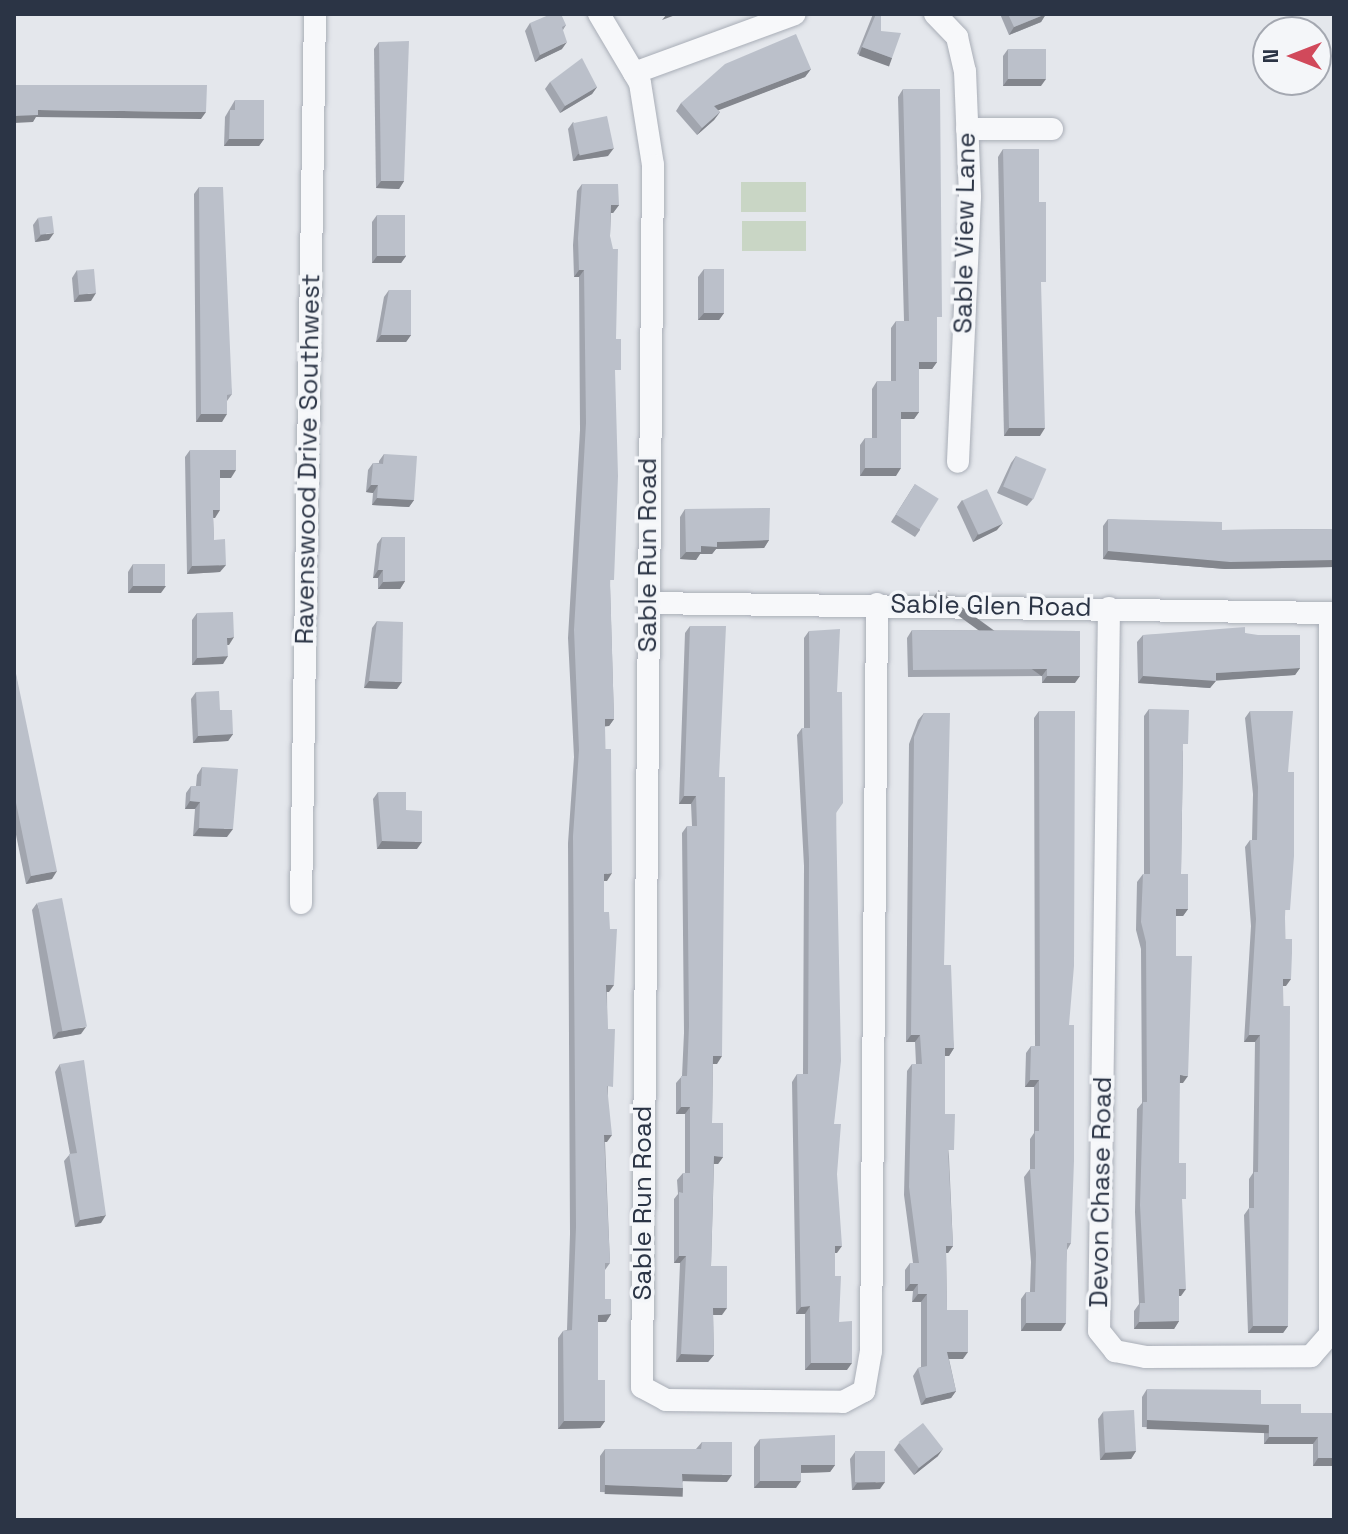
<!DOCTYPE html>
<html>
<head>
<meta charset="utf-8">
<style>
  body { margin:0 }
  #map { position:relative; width:1348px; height:1534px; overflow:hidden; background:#e4e7ec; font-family:"Space Grotesk",sans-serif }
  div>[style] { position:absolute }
  .green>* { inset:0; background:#c9d6c5; transform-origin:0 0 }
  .roads { filter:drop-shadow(0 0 2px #a9aeb7) drop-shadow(0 0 2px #a9aeb7) }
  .street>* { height:22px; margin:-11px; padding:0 11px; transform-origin:11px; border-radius:11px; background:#f7f8fa }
  .wall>* { inset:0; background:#a1a5ae }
  .shaded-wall>* { inset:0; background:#83868d; transform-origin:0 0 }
  .building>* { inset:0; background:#bbc0ca; transform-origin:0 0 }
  span { translate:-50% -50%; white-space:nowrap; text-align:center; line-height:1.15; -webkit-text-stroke:7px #f4f6f9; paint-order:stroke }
  .street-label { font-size:26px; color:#2b3445 }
  .frame { position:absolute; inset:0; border:16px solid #2b3445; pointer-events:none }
  .north { position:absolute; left:1252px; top:16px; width:80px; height:80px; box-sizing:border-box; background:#f4f6f9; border:2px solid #a4a8b1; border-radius:50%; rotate:270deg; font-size:22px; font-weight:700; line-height:32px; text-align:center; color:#2b3445 }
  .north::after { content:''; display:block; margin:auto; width:28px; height:36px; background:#d1495b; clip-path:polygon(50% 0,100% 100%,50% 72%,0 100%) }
</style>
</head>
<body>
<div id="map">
  <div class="green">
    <i style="left:741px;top:182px;width:65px;height:30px"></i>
    <i style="left:806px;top:221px;width:30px;height:64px;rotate:90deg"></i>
  </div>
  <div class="roads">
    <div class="street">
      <i style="left:599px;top:14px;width:80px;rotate:59.3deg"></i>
      <i style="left:640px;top:83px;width:83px;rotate:81deg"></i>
      <i style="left:653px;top:165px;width:1222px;rotate:90.52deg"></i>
      <i style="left:642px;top:1387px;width:27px;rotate:28deg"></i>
      <i style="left:666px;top:1400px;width:177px;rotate:0.6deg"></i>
      <i style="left:843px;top:1402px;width:24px;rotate:-28deg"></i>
      <i style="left:864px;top:1391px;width:41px;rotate:-80.1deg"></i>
      <i style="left:871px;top:1351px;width:747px;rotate:-89.54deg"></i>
      <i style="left:935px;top:14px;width:32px;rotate:46deg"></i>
      <i style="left:957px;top:37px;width:35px;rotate:77deg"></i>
      <i style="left:965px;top:71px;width:126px;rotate:87.7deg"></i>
      <i style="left:970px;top:197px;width:265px;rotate:92.6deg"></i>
      <i style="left:634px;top:73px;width:171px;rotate:-20.1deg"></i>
      <i style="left:967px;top:129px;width:85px"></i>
      <i style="left:648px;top:603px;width:686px;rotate:0.84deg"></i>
      <i style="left:1109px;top:608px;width:723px;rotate:90.79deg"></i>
      <i style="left:1099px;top:1331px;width:26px;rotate:51deg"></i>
      <i style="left:1115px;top:1351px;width:32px;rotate:11deg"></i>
      <i style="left:1146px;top:1357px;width:165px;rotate:-0.3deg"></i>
      <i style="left:1311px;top:1356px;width:29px;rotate:-49deg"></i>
      <i style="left:1330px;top:1334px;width:721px;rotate:-90deg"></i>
      <i style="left:301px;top:903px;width:889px;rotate:-89.1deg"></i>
    </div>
  </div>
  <div class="wall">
    <i style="clip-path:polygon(873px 14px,881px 14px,881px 31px,892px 58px,887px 65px,857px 54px)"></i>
    <i style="clip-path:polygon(1000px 14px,1046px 14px,1041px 22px,1009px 35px)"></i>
    <i style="clip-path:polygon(530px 23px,566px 25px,563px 30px,562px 49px,535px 62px,525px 31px)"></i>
    <i style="clip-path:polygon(379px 42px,404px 181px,399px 189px,376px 188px,374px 49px)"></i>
    <i style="clip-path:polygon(1008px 49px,1041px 86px,1003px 86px,1003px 56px)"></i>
    <i style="clip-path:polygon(811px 69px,805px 77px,717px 110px,720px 112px,714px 120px,697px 135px,676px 111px,681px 103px)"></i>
    <i style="clip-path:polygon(550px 82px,597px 87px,592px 94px,560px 113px,545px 89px)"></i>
    <i style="clip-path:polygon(903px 89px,937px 323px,937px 362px,932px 369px,919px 369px,919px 412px,914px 419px,901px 419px,896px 476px,860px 476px,860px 445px,865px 438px,872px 438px,872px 389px,877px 381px,891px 381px,891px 328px,896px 321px,904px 321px,898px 97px)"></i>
    <i style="clip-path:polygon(235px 100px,264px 139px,259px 146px,224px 146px,225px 117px)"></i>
    <i style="clip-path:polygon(573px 122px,608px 156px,573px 161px,568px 129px)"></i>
    <i style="clip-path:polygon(1003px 149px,1039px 202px,1041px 289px,1040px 436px,1004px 436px,998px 157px)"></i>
    <i style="clip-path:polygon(582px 184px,619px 205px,613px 213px,611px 213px,610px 236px,615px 378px,610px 586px,614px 719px,609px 726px,605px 726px,607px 881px,604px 881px,604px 912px,609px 992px,607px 992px,608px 1094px,607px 1142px,605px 1142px,610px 1263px,605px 1270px,605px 1299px,611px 1314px,606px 1322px,598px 1322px,598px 1380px,605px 1421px,600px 1428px,558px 1429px,558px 1338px,563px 1331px,567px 1330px,570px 1234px,568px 843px,574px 757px,568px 638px,580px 430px,579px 277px,574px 277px,573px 245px,577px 191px)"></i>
    <i style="clip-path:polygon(199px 187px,232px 394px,227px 401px,222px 422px,196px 422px,194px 194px)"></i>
    <i style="clip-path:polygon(377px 215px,406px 256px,401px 263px,372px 263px,372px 222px)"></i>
    <i style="clip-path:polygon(38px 218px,49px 240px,35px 242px,33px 225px)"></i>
    <i style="clip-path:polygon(704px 269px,724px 313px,719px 320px,698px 320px,698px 277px)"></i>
    <i style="clip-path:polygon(77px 270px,91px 301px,74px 302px,72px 278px)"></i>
    <i style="clip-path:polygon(389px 290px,411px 335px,406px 342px,376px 342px,384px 297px)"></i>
    <i style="clip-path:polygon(190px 450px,231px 478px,220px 478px,215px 518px,213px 518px,214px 540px,220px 572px,187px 574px,185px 457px)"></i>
    <i style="clip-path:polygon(384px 454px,414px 500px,409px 507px,372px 505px,373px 493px,366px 492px,368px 470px,373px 463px,379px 463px,379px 461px)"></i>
    <i style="clip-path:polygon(1016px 456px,1033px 499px,1027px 506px,997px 493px,1011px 463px)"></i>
    <i style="clip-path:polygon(915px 484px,920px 530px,915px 537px,891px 522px)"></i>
    <i style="clip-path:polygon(962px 500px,997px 530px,973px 542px,957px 507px)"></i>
    <i style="clip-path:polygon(685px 509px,769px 540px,764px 548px,716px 549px,712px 554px,700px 554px,696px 560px,680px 559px,680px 517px)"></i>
    <i style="clip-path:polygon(1108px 519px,1222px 530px,1334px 529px,1334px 567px,1225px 569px,1103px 559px,1103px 526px)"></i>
    <i style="clip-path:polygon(382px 537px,405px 581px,400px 589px,378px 589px,378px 578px,373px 578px,377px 544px)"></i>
    <i style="clip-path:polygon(133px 564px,161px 593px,128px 593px,128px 572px)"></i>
    <i style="clip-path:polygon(197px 613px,229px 645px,227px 645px,223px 664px,192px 665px,192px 620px)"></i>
    <i style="clip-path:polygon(377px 621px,397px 689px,364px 688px,372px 628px)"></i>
    <i style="clip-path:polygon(690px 626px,719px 777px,717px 1064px,713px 1064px,712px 1123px,723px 1157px,718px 1164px,714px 1164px,711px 1266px,722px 1315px,713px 1315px,714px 1355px,708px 1362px,676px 1362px,680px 1263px,674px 1263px,674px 1199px,678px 1194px,677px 1180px,683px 1173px,685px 1173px,685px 1114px,676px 1114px,676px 1083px,682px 1076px,684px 1033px,682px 833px,687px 826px,692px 826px,691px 804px,679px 804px,685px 633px)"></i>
    <i style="clip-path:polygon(912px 630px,1080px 631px,1075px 683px,1042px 683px,1042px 676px,908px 677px,907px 638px)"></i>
    <i style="clip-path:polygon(809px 631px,837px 692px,834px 1124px,837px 1174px,837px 1253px,835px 1253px,835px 1276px,839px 1322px,847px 1370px,805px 1370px,805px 1314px,796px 1314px,792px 1082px,797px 1074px,803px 1074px,804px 866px,797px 735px,802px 728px,804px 728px,804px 638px)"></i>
    <i style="clip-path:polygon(1245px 633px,1300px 668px,1295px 675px,1216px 680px,1210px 688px,1138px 683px,1137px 642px,1143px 635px)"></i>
    <i style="clip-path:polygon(14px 664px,52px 879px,26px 884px,14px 825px)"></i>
    <i style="clip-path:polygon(196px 692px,220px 710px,233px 734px,228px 741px,193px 743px,191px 699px)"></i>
    <i style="clip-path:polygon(1149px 709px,1183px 751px,1181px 874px,1188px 909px,1183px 916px,1176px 916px,1176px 956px,1183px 1083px,1179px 1083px,1179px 1163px,1182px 1205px,1181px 1296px,1179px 1296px,1179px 1321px,1174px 1329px,1134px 1329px,1134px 1311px,1139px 1304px,1135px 1212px,1137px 1109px,1142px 1103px,1141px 949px,1136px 930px,1137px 882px,1143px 874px,1144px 874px,1144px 716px)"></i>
    <i style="clip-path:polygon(1039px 711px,1069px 1025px,1071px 1243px,1067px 1250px,1061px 1331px,1021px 1331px,1021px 1299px,1026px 1292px,1030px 1292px,1031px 1262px,1024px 1177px,1030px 1169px,1030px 1139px,1034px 1133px,1034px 1087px,1025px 1087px,1026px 1053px,1031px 1046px,1035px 1046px,1034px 718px)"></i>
    <i style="clip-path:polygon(1250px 711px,1288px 772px,1285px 918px,1286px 986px,1283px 986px,1288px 1326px,1283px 1333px,1248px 1333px,1244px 1215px,1249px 1208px,1249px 1179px,1253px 1173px,1255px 1042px,1244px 1042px,1251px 926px,1245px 847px,1250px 840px,1252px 840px,1253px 794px,1245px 718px)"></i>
    <i style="clip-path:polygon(924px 713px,944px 965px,954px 1048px,949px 1056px,945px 1056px,945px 1114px,949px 1157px,953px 1246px,948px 1253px,946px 1253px,947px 1310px,963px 1359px,949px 1359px,956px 1391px,951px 1398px,921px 1405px,913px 1376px,918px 1368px,921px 1367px,921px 1302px,912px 1302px,913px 1291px,905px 1291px,905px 1270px,910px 1263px,913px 1263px,904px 1195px,907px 1071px,912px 1064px,916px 1064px,915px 1042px,906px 1042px,909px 744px,918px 720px)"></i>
    <i style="clip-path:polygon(202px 767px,227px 837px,193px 836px,195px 809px,185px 809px,186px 793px,191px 786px,196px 786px,197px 775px)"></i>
    <i style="clip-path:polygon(378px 792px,406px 810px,417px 849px,377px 849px,373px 799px)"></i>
    <i style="clip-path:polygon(37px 903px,81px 1034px,53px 1039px,32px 910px)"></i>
    <i style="clip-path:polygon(60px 1064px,101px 1223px,75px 1227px,64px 1161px,70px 1154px,55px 1072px)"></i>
    <i style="clip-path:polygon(1147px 1389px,1301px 1413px,1334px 1413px,1334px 1466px,1313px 1466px,1313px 1444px,1264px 1444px,1264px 1432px,1142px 1427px,1142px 1397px)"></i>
    <i style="clip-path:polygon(1103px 1412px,1136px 1451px,1131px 1459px,1100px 1460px,1098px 1419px)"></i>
    <i style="clip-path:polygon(760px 1439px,835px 1465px,830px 1472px,801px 1473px,796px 1488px,754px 1488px,754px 1447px)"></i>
    <i style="clip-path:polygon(702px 1442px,727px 1482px,683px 1481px,677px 1495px,600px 1492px,600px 1456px,605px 1449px,696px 1449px)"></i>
    <i style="clip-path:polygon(899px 1443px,938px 1456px,914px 1475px,894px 1450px)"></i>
    <i style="clip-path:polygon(855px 1452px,880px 1489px,852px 1490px,850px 1459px)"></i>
  </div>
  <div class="shaded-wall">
    <i style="clip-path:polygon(667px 14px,678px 14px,662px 20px)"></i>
    <i style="clip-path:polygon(1046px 14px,1041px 22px,1009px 35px,1014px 27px)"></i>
    <i style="clip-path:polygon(567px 42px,562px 49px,535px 62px,540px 55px)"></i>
    <i style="left:862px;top:47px;width:32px;height:9px;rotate:20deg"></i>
    <i style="clip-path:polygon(811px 69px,805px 77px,709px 114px,714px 106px)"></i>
    <i style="clip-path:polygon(1008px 79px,1046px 79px,1041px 86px,1003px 86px)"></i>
    <i style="clip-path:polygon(597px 87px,592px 94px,560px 113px,565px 106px)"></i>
    <i style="clip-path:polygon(38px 110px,206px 112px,201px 119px,36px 117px,33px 122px,14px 123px,14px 116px)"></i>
    <i style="clip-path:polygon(720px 112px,714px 120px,697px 135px,702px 128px)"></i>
    <i style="clip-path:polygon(229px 139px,264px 139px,259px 146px,224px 146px)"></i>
    <i style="clip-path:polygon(614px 148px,608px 156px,573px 161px,578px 154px)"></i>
    <i style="clip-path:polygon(381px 181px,404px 181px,399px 189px,376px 188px)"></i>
    <i style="clip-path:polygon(611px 205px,619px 205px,613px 213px,606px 213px)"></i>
    <i style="clip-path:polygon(54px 233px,49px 240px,35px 242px,41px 235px)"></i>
    <i style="clip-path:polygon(377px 256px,406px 256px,401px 263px,372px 263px)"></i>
    <i style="clip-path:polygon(579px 270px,584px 270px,579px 277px,574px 277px)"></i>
    <i style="clip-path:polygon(96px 293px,91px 301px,74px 302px,79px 295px)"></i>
    <i style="clip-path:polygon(704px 313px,724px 313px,719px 320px,698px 320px)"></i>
    <i style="clip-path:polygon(381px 335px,411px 335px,406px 342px,376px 342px)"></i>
    <i style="clip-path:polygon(919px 362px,937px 362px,932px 369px,914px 369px)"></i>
    <i style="clip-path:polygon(901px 412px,919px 412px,914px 419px,896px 419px)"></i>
    <i style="clip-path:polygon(201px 414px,227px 414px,222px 422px,196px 422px)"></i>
    <i style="clip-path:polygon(1009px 428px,1045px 428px,1040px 436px,1004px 436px)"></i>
    <i style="clip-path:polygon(865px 468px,901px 468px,896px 476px,860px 476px)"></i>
    <i style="clip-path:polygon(220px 470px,236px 470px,231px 478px,215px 478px)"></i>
    <i style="clip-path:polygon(371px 485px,378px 485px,373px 493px,366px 492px)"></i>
    <i style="clip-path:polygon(377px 498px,414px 500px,409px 507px,372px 505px)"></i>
    <i style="clip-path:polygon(213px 510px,220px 510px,215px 518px,207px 518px)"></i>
    <i style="clip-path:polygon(1003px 523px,997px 530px,973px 542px,978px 534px)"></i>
    <i style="clip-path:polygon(769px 540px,764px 548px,716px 549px,712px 554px,700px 554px,696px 560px,680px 559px,686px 552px,701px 546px,717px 542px)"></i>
    <i style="clip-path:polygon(1108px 551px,1334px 560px,1334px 567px,1225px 569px,1103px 559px)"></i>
    <i style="clip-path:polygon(226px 565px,220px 572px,187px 574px,192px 566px)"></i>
    <i style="clip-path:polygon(378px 570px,383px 570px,378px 578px,373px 578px)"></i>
    <i style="clip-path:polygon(405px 581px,400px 589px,378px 589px,383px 582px)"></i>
    <i style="clip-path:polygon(133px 586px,166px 586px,161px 593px,128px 593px)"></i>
    <i style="clip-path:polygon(234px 637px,229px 645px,222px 645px,227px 638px)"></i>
    <i style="clip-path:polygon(228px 656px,223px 664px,192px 665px,197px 658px)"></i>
    <i style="clip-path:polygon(1300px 668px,1295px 675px,1211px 681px,1216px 681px,1210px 688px,1138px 683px,1143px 676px,1216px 673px)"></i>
    <i style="left:1047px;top:669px;width:9px;height:134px;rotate:126deg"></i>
    <i style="clip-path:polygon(1047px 676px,1080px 676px,1075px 683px,1042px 683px)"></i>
    <i style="clip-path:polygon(369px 681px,402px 682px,397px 689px,364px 688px)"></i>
    <i style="clip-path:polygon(605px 719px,614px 719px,609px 726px,600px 727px)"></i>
    <i style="clip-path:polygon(233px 734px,228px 741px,193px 743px,198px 736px)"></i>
    <i style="clip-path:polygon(684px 796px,696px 796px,691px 804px,679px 804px)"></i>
    <i style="clip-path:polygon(190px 801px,200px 802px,195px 809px,185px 809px)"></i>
    <i style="clip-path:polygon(199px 828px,233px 829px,227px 837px,193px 836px)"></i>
    <i style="clip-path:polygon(382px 841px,422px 842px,417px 849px,377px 849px)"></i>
    <i style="clip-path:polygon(57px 871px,52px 879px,26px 884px,31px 876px)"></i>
    <i style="clip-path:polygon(612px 873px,607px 881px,598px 881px,604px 874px)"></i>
    <i style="clip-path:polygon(1176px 909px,1188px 909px,1183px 916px,1170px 916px)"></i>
    <i style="clip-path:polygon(1283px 979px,1291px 979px,1286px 986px,1278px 986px)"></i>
    <i style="clip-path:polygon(606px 985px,614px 985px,609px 992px,601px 992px)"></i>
    <i style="clip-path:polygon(86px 1027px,81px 1034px,53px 1039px,58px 1032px)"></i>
    <i style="clip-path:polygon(911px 1035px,920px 1035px,915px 1042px,906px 1042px)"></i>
    <i style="clip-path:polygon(1249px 1035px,1260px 1035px,1255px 1042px,1244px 1042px)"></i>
    <i style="clip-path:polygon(945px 1048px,954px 1048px,949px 1056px,940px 1056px)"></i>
    <i style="clip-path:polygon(713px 1056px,722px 1056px,717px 1064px,708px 1064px)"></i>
    <i style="clip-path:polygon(1180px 1075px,1188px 1076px,1183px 1083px,1174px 1083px)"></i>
    <i style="clip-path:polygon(1030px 1080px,1039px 1080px,1034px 1087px,1025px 1087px)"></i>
    <i style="clip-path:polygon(681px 1107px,690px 1107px,685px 1114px,676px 1114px)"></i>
    <i style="clip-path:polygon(604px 1135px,612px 1135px,607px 1142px,599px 1142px)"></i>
    <i style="clip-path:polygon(714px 1156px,723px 1157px,718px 1164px,709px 1164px)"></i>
    <i style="clip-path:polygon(106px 1215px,101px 1223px,75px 1227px,80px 1220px)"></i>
    <i style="clip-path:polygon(835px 1246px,842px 1246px,837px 1253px,830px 1253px)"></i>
    <i style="clip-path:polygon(946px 1246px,953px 1246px,948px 1253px,940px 1253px)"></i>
    <i style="clip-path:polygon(679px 1256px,686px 1256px,680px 1263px,674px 1263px)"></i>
    <i style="clip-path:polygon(910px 1284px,918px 1284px,913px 1291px,905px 1291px)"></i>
    <i style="clip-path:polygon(1179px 1289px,1186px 1289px,1181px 1296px,1174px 1296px)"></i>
    <i style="clip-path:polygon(918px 1294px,927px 1294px,921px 1302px,912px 1302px)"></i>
    <i style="clip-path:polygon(810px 1306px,805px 1314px,796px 1314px,801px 1307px)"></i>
    <i style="clip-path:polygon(713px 1308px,727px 1308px,722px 1315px,708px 1315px)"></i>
    <i style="clip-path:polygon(611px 1314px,606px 1322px,593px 1322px,598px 1315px)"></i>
    <i style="clip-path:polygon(1179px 1321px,1174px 1329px,1134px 1329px,1139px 1322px)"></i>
    <i style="clip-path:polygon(1026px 1323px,1066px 1323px,1061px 1331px,1021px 1331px)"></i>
    <i style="clip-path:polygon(1253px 1326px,1288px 1326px,1283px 1333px,1248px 1333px)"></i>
    <i style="clip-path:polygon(947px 1352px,968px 1352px,963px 1359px,942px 1359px)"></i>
    <i style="clip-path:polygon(681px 1354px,714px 1355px,708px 1362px,676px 1362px)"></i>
    <i style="clip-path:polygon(811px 1363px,852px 1363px,847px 1370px,805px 1370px)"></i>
    <i style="clip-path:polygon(956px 1391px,951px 1398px,921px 1405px,926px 1398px)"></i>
    <i style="left:1147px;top:1420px;width:122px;height:9px;rotate:2deg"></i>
    <i style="clip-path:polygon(564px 1421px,605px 1421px,600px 1428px,558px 1429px)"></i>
    <i style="clip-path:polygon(1269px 1437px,1318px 1437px,1313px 1444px,1264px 1444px)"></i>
    <i style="clip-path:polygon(943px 1449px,938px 1456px,914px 1475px,919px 1468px)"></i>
    <i style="clip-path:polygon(1136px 1451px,1131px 1459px,1100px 1460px,1105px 1453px)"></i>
    <i style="clip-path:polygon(1318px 1458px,1334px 1458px,1334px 1466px,1313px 1466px)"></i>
    <i style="clip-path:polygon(801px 1465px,835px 1465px,830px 1472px,796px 1473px)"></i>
    <i style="clip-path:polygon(682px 1474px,732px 1475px,727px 1482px,677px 1481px)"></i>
    <i style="clip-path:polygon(760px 1481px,801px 1481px,796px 1488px,754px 1488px)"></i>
    <i style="clip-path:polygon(885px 1482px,880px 1489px,852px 1490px,857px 1483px)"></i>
    <i style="left:605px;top:1485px;width:78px;height:9px;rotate:2deg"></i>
  </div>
  <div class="building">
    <i style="clip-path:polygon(551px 14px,561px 14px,566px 25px,562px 27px,567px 42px,540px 55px,530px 23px)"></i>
    <i style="clip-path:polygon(876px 14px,881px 14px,881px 31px,901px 33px,892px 58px,862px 47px)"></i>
    <i style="clip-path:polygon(1008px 14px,1046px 14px,1014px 27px)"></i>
    <i style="clip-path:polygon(796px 34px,811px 69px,714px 106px,720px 112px,702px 128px,681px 103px,725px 64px)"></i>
    <i style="clip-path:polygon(409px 41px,404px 181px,381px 181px,379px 42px)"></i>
    <i style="left:1008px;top:49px;width:38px;height:30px"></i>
    <i style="clip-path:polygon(582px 58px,597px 87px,565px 106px,550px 82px)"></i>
    <i style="clip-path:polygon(14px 85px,207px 85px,206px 112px,38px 110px,38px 115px,14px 116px)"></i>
    <i style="clip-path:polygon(903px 89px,940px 89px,942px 317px,937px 317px,937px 362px,919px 362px,919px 412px,901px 412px,901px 468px,865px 468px,865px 438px,877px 438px,877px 381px,896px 381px,896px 321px,909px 321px)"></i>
    <i style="clip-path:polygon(235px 100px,264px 100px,264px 139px,229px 139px,230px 110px,235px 110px)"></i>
    <i style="left:607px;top:116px;width:33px;height:35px;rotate:78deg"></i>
    <i style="clip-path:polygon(1003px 149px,1039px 149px,1039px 202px,1046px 202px,1046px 282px,1041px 282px,1045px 428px,1009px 428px)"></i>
    <i style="clip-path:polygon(582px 184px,618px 184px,619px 205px,611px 205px,610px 236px,613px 249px,618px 249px,616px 339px,621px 339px,621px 370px,615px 370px,618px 476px,614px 580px,610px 580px,614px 719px,605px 719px,605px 749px,611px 749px,612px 873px,604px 874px,604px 912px,609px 912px,610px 929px,617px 929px,614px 985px,606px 985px,608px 1029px,615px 1029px,613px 1087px,607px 1086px,612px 1135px,604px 1135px,610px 1263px,605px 1263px,605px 1299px,611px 1299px,611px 1314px,598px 1315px,598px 1380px,605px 1380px,605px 1421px,564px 1421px,563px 1331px,572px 1330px,576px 1227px,573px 836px,579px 750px,574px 630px,586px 423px,584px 270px,579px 270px,578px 238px)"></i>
    <i style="clip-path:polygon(199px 187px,223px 187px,232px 394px,227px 395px,227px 414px,201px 414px)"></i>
    <i style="left:377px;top:215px;width:28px;height:41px"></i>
    <i style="left:52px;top:216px;width:17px;height:14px;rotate:83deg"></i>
    <i style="left:94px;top:269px;width:24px;height:17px;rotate:85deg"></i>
    <i style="left:704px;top:269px;width:20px;height:44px"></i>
    <i style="clip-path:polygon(389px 290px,411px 290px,411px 335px,381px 335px)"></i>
    <i style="clip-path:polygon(190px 450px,236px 450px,236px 470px,220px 470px,220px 510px,213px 510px,214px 540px,225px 539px,226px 565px,192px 566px)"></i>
    <i style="clip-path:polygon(384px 454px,417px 456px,414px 500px,377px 498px,378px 485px,371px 485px,373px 463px,383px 464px)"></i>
    <i style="left:1016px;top:456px;width:33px;height:33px;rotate:23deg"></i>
    <i style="left:915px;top:484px;width:28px;height:36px;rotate:32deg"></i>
    <i style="left:987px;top:489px;width:38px;height:27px;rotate:65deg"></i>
    <i style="clip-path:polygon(770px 508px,769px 540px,717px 542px,717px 547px,701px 546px,701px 552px,686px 552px,685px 509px)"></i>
    <i style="clip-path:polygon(1108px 519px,1222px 522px,1222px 530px,1334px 529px,1334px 560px,1230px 562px,1108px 551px)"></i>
    <i style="clip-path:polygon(382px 537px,405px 537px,405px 581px,383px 582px,383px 570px,378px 570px)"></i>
    <i style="left:133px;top:564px;width:32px;height:22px"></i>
    <i style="clip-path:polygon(233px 612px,234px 637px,227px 638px,228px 656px,197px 658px,197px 613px)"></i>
    <i style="clip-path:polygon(377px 621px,403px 622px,402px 682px,369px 681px)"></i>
    <i style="clip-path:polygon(690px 626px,726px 626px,719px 777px,725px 777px,722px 1056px,713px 1056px,712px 1123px,723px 1123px,723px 1157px,714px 1156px,711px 1266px,727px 1266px,727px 1308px,713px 1308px,714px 1355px,681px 1354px,686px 1256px,679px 1256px,679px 1192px,683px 1193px,683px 1173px,690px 1173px,690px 1107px,681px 1107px,681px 1076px,687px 1076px,689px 1026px,687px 826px,697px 826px,696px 796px,684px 796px)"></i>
    <i style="clip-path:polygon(1245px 627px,1245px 633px,1258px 635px,1300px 635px,1300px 668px,1216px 673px,1216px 681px,1143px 676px,1143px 635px)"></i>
    <i style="clip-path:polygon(840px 629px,837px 692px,842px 692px,843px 803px,836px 813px,841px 1061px,834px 1124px,841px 1124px,837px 1174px,842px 1246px,835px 1246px,835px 1276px,841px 1276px,839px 1322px,852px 1321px,852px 1363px,811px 1363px,810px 1306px,801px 1307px,797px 1074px,808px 1074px,809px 859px,802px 728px,810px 728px,809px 631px)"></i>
    <i style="clip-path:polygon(912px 630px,1080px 631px,1080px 676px,1047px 676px,1047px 669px,913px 670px)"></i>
    <i style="clip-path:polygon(14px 664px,57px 871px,31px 876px,14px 793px)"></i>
    <i style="clip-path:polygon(219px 691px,220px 710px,232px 710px,233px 734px,198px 736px,196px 692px)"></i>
    <i style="clip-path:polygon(1149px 709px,1189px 710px,1188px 744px,1183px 744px,1181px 874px,1188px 874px,1188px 909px,1176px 909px,1176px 956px,1192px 956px,1188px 1076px,1180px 1075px,1179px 1163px,1186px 1163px,1186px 1199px,1182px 1199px,1186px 1289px,1179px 1289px,1179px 1321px,1139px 1322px,1140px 1303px,1145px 1303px,1140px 1205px,1143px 1102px,1147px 1102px,1146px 942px,1141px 922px,1143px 874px,1150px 874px)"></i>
    <i style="clip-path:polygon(1039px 711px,1075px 711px,1074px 966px,1069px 1025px,1074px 1025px,1074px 1161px,1071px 1243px,1067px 1243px,1066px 1323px,1026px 1323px,1026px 1292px,1035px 1292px,1036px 1254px,1030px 1169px,1035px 1169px,1035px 1131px,1039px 1131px,1039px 1080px,1030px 1080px,1031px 1046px,1040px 1046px)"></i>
    <i style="clip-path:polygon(1250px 711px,1293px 711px,1288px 772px,1294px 772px,1294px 856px,1290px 910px,1285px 910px,1285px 939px,1292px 939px,1292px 953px,1291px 979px,1283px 979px,1283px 1006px,1290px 1006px,1288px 1326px,1253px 1326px,1249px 1208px,1254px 1208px,1254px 1172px,1258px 1172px,1260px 1035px,1249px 1035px,1256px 919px,1250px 840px,1257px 840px,1258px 787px)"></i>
    <i style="clip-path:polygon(924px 713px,950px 713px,944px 965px,951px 965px,954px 1048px,945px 1048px,945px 1114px,955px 1114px,954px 1150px,948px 1150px,953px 1246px,946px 1246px,947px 1310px,968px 1310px,968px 1352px,947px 1352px,956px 1391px,926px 1398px,918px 1368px,927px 1366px,927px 1294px,918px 1294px,918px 1284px,910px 1284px,910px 1263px,919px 1263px,909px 1187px,912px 1064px,922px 1064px,920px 1035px,911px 1035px,914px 737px)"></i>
    <i style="clip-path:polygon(202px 767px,238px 769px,233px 829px,199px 828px,200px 802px,190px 801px,191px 786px,201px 786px)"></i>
    <i style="clip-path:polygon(378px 792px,406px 792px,406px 810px,422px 811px,422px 842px,382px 841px)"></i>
    <i style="left:62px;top:898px;width:131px;height:25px;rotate:79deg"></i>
    <i style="clip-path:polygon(84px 1060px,106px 1215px,80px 1220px,69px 1154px,77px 1153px,60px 1064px)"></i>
    <i style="clip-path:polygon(1147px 1389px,1261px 1390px,1261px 1404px,1301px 1404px,1301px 1413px,1334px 1413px,1334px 1458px,1318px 1458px,1318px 1437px,1269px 1437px,1269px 1425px,1147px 1420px)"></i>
    <i style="left:1134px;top:1410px;width:41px;height:31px;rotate:87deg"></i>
    <i style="left:923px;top:1423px;width:33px;height:31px;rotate:52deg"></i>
    <i style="clip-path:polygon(835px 1435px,835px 1465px,801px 1465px,801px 1481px,760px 1481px,760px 1439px)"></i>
    <i style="clip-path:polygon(702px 1442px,732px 1442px,732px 1475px,682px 1474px,683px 1488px,605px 1485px,605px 1449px,701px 1449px)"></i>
    <i style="left:885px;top:1451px;width:31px;height:30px;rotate:90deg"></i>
  </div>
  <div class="street-label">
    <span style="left:965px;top:233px;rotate:-89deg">Sable View Lane</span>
    <span style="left:308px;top:459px;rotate:-89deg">Ravenswood Drive Southwest</span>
    <span style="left:648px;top:555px;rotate:-90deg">Sable Run Road</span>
    <span style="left:991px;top:606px;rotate:1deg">Sable Glen Road</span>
    <span style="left:1101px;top:1192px;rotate:-89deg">Devon Chase Road</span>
    <span style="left:643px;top:1203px;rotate:-90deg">Sable Run Road</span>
  </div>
  <div class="frame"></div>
  <div class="north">N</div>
</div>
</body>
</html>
